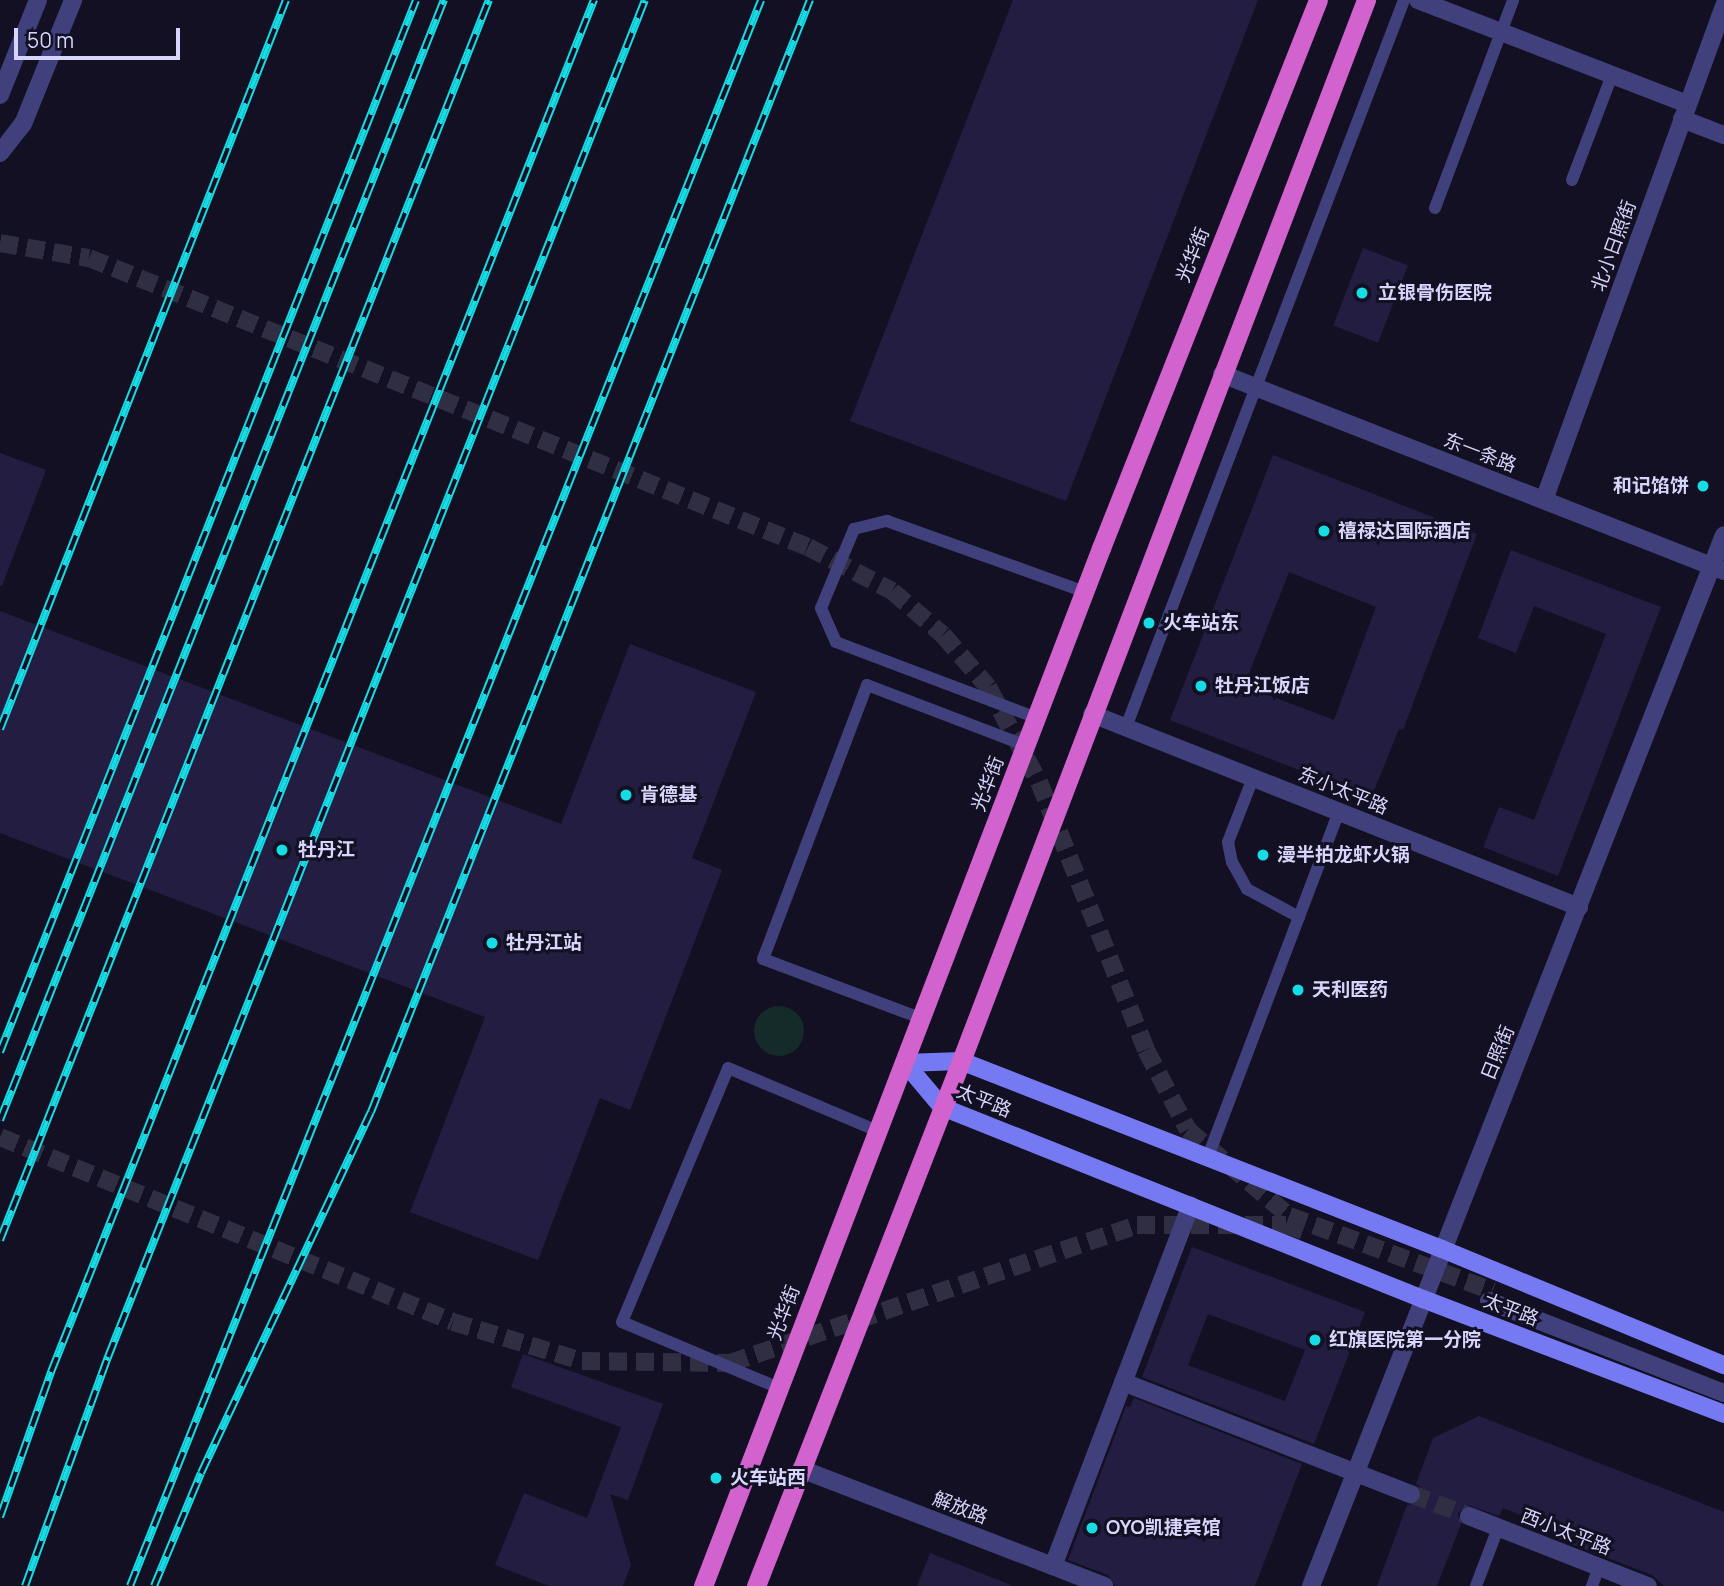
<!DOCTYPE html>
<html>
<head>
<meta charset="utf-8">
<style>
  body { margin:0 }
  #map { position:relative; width:1724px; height:1586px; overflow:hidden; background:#121022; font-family:Manrope,"Noto Sans SC",sans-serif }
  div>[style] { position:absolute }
  .green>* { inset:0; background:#142b29 }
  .round { border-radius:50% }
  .building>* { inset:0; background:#231e41; transform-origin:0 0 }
  .minor-tunnel>* { height:18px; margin-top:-9px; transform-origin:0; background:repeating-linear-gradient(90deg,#302e43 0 18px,transparent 0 27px) }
  .tertiary-tunnel>* { height:18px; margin-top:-9px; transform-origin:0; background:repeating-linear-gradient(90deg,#302e43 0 18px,transparent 0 27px) }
  .service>* { height:12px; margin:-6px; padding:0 6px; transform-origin:6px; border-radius:6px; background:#40417c }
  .pedestrian>* { height:18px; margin:-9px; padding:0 9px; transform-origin:9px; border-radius:9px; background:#40417c }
  .minor>* { height:18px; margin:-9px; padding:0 9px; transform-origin:9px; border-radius:9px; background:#40417c }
  .tertiary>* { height:18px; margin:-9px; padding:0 9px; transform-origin:9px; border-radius:9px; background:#40417c }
  .secondary>* { height:18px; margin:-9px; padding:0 9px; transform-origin:9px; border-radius:9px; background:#7579f2 }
  .trunk>* { height:19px; margin:-9.5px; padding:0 9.5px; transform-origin:9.5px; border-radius:9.5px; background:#d262cd }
  .rail>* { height:8px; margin-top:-4px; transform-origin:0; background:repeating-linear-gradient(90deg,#121022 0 16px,#16dce6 0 32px); box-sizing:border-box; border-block:2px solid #16dce6 }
  .dots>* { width:19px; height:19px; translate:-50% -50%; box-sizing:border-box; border:4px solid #121022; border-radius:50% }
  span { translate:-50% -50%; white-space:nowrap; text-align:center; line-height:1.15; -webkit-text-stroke:6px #121022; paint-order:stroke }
  .street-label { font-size:19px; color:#d7d5fb }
  .poi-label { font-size:19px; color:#d7d5fb; font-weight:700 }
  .left { translate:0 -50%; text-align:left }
  .right { translate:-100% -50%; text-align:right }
  .scale { position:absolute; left:14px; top:28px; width:166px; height:32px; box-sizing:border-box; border:4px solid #d7d5fb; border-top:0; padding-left:9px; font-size:21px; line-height:24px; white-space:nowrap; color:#d7d5fb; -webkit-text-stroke:5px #121022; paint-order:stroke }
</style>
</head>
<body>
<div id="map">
  <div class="green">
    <i class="round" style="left:754px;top:1006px;width:50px;height:50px"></i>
  </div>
  <div class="building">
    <i style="clip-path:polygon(1013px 0,1258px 0,1066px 501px,850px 421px)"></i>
    <i style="left:1363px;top:248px;width:48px;height:83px;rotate:21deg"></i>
    <i style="clip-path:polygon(0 453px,46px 470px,2px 586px,0 586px)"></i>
    <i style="clip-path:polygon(evenodd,1273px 455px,1477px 534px,1403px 730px,1399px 729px,1371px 798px,1170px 720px,1273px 455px,1289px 572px,1376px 607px,1334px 720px,1244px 686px,1289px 572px)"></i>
    <i style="clip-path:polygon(1511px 550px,1661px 607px,1558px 876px,1483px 847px,1499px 807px,1534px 820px,1606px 634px,1534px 606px,1516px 653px,1478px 638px)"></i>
    <i style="clip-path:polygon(0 611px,561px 824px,630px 644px,756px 692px,692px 858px,722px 870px,630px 1110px,600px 1098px,538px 1260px,410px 1212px,485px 1017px,0 833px)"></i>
    <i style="clip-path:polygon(evenodd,1192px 1247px,1365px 1312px,1314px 1444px,1142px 1377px,1192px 1247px,1208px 1314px,1305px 1350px,1285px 1401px,1188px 1365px,1208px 1314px)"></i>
    <i style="clip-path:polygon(523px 1354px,663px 1404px,628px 1500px,610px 1494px,631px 1565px,623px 1586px,549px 1586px,495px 1565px,524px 1493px,587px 1518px,621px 1427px,511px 1387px)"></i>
    <i style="clip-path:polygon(1134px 1398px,1302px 1464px,1255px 1586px,1115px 1586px,1108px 1575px,1068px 1560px,1126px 1406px,1130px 1407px)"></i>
    <i style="clip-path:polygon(1479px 1416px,1724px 1512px,1724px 1586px,1664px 1586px,1652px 1575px,1553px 1537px,1556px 1529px,1503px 1508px,1499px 1516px,1468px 1505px,1458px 1513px,1461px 1524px,1437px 1586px,1377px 1586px,1407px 1505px,1418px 1503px,1422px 1497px,1420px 1487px,1416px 1484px,1433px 1438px)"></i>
    <i style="clip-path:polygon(930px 1553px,1011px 1585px,1011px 1586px,917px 1586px)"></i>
  </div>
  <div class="minor-tunnel">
    <i style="left:1411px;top:1494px;width:62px;rotate:20.8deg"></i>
  </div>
  <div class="tertiary-tunnel">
    <i style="left:0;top:243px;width:90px;rotate:9.6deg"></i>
    <i style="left:89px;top:258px;width:775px;rotate:21.9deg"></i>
    <i style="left:808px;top:547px;width:95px;rotate:27.6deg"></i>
    <i style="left:892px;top:591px;width:67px;rotate:40.8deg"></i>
    <i style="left:943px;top:635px;width:69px;rotate:49.1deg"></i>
    <i style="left:988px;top:687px;width:108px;rotate:61.8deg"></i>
    <i style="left:1039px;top:782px;width:289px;rotate:68.2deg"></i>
    <i style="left:1146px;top:1050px;width:90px;rotate:62.3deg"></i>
    <i style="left:1188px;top:1130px;width:133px;rotate:40.4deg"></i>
    <i style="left:1289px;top:1216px;width:217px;rotate:20.2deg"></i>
    <i style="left:0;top:1137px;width:489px;rotate:22.2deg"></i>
    <i style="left:453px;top:1322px;width:135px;rotate:16.8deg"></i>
    <i style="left:582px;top:1361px;width:148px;rotate:0.8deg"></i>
    <i style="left:730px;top:1363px;width:430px;rotate:-18.7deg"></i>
    <i style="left:1137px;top:1225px;width:149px"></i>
    <i style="left:1286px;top:1225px;width:18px;rotate:19deg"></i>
  </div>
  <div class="service">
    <i style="left:1572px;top:180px;width:112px;rotate:-69.1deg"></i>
    <i style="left:1435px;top:208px;width:222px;rotate:-69.4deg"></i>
    <i style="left:1037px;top:718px;width:215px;rotate:-159.3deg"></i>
    <i style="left:836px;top:642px;width:37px;rotate:-114deg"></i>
    <i style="left:821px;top:608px;width:86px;rotate:-67.3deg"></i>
    <i style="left:854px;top:529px;width:34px;rotate:-14deg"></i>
    <i style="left:887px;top:521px;width:210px;rotate:19.7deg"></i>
    <i style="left:1126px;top:727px;width:778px;rotate:-69.07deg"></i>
    <i style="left:1253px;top:778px;width:69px;rotate:111.3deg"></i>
    <i style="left:1228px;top:842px;width:20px;rotate:79deg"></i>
    <i style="left:1232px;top:862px;width:31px;rotate:61deg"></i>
    <i style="left:1247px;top:889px;width:59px;rotate:28.3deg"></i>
    <i style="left:923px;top:1019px;width:171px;rotate:-159.4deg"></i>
    <i style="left:763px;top:959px;width:293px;rotate:-69.2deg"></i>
    <i style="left:867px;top:685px;width:171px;rotate:20.9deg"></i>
    <i style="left:1207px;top:1159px;width:371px;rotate:-69.2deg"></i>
    <i style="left:779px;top:1388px;width:170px;rotate:-157.2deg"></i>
    <i style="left:622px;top:1322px;width:275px;rotate:-67.3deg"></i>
    <i style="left:728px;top:1068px;width:163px;rotate:22.8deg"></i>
    <i style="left:1476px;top:1586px;width:62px;rotate:-69.2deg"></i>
    <i style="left:1592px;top:1586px;width:20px;rotate:-70deg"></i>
  </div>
  <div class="pedestrian">
    <i style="left:1222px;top:374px;width:539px;rotate:21.43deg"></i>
  </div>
  <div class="minor">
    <i style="left:1418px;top:0;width:289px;rotate:21.1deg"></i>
    <i style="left:1682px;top:119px;width:45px;rotate:20.9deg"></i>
    <i style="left:1544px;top:500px;width:526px;rotate:-69.98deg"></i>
    <i style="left:1092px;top:714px;width:524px;rotate:21.62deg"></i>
    <i style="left:1123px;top:1382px;width:309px;rotate:21.3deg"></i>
    <i style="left:801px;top:1469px;width:325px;rotate:21.1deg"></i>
    <i style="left:1469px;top:1516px;width:192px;rotate:21.4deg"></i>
    <i style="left:1053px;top:1566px;width:386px;rotate:-69.1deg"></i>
  </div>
  <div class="tertiary">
    <i style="left:0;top:95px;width:102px;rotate:-68.2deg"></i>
    <i style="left:0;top:153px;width:37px;rotate:-52deg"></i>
    <i style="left:23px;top:124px;width:134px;rotate:-68deg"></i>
    <i style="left:1489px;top:1301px;width:252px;rotate:21.4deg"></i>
    <i style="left:1311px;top:1586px;width:1129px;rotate:-68.55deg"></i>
  </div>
  <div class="secondary">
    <i style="left:905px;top:1063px;width:57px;rotate:49.9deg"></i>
    <i style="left:942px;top:1107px;width:518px;rotate:21.76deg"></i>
    <i style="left:1423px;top:1299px;width:322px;rotate:20.9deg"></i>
    <i style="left:905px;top:1063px;width:56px;rotate:-2deg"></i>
    <i style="left:961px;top:1061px;width:516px;rotate:21.35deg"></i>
    <i style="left:1442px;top:1249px;width:305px;rotate:22.4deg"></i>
  </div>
  <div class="trunk">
    <i style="left:703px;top:1586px;width:1112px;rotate:-69.02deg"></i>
    <i style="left:1101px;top:548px;width:589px;rotate:-68.4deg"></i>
    <i style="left:756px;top:1586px;width:564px;rotate:-68.67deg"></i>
    <i style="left:961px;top:1061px;width:1136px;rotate:-69.11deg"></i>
  </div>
  <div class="rail">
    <i style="left:0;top:729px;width:783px;rotate:-68.58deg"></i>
    <i style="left:0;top:1052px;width:1131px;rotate:-68.42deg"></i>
    <i style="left:0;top:1120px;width:1205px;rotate:-68.38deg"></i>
    <i style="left:0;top:1240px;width:1333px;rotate:-68.48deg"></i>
    <i style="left:0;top:1517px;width:154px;rotate:-70.6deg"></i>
    <i style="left:51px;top:1372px;width:1476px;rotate:-68.41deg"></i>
    <i style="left:25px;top:1586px;width:244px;rotate:-70.1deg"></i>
    <i style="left:108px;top:1357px;width:1459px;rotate:-68.41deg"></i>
    <i style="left:130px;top:1586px;width:1707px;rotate:-68.3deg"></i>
    <i style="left:154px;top:1586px;width:122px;rotate:-67.4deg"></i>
    <i style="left:201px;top:1473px;width:399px;rotate:-64.8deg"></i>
    <i style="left:371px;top:1112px;width:1196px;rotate:-68.46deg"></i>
  </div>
  <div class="dots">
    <i style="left:1362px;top:293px;background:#16dce6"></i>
    <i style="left:1703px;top:486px;background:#16dce6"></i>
    <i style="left:1324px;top:531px;background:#16dce6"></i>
    <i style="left:1149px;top:623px;background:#16dce6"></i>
    <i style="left:1201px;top:686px;background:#16dce6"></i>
    <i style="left:626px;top:795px;background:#16dce6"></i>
    <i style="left:282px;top:850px;background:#16dce6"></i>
    <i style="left:1263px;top:855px;background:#16dce6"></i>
    <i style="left:492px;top:943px;background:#16dce6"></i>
    <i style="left:1298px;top:990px;background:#16dce6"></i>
    <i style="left:1315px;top:1340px;background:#16dce6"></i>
    <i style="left:716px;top:1478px;background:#16dce6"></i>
    <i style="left:1092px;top:1528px;background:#16dce6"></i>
  </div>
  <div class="street-label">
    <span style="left:1614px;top:246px;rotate:-70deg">北小日照街</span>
    <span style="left:1193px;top:255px;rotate:-68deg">光华街</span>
    <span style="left:1480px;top:453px;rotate:21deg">东一条路</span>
    <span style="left:988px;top:784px;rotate:-69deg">光华街</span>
    <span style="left:1343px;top:791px;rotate:22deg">东小太平路</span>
    <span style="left:1498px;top:1053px;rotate:-68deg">日照街</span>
    <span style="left:984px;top:1101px;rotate:22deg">太平路</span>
    <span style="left:1511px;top:1310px;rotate:21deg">太平路</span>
    <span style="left:784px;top:1313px;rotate:-69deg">光华街</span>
    <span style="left:960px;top:1508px;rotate:21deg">解放路</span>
    <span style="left:1566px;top:1532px;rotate:21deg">西小太平路</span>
  </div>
  <div class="poi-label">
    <span class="left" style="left:1378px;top:293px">立银骨伤医院</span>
    <span class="right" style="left:1689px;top:486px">和记馅饼</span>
    <span class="left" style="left:1338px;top:531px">禧禄达国际酒店</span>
    <span class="left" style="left:1163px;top:623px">火车站东</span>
    <span class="left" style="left:1215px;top:686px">牡丹江饭店</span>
    <span class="left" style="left:640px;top:795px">肯德基</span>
    <span class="left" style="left:298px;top:850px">牡丹江</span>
    <span class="left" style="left:1277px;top:855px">漫半拍龙虾火锅</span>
    <span class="left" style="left:506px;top:943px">牡丹江站</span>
    <span class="left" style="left:1312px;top:990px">天利医药</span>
    <span class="left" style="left:1329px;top:1340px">红旗医院第一分院</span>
    <span class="left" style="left:730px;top:1478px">火车站西</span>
    <span class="left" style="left:1106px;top:1528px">OYO凯捷宾馆</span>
  </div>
  <div class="scale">50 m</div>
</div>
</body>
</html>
